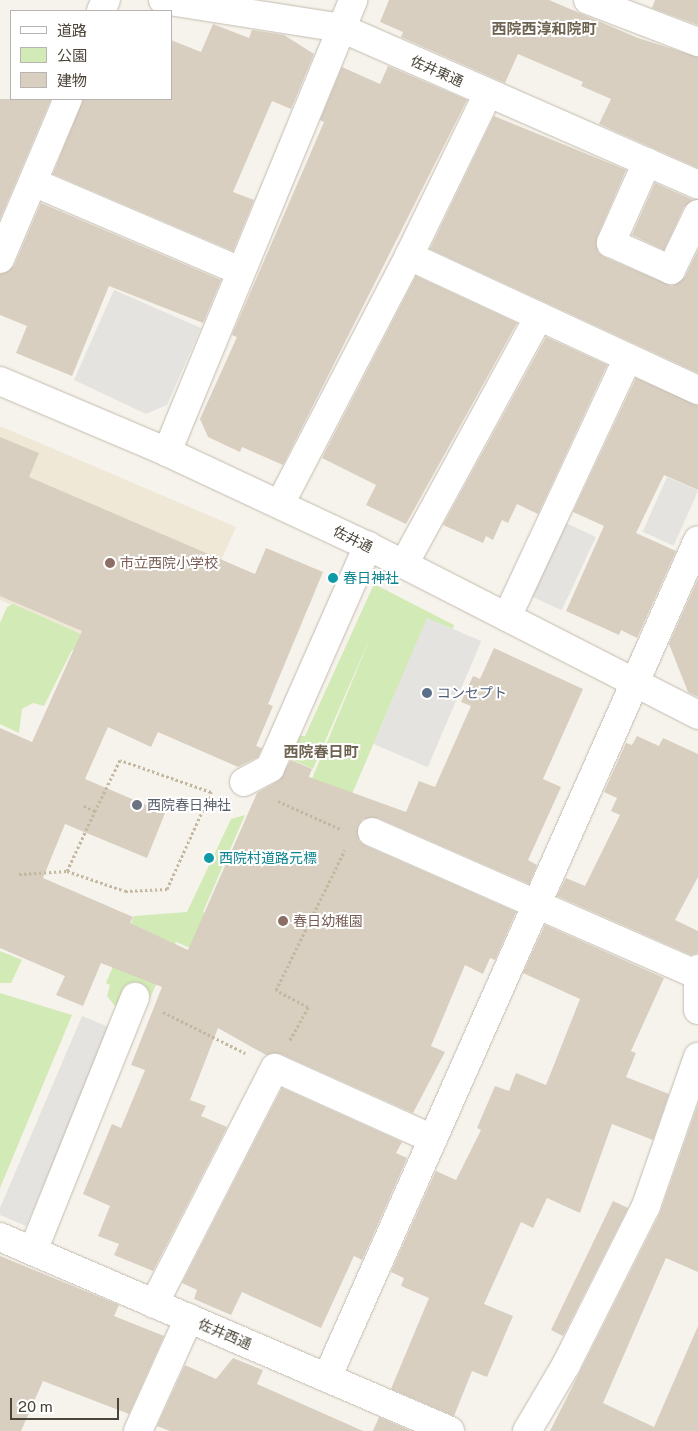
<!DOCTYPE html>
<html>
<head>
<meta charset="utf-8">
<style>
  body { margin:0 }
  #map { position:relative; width:698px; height:1431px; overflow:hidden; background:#f6f3ec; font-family:"Public Sans","Noto Sans JP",sans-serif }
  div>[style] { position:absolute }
  .education>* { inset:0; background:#efe8d6 }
  .green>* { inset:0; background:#d2eab5 }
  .parking>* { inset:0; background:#e5e3e0; transform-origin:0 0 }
  .building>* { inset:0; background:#d8cfc1 }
  .path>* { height:3px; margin-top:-1.5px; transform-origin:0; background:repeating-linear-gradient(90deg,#c4b79f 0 2.5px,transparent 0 5px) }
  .roads { filter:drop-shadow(0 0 1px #c2bbae) drop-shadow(0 0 1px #c2bbae) }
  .minor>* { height:28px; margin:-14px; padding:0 14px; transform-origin:14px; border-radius:14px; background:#fff }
  .dots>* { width:14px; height:14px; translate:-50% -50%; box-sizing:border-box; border:2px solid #fff; border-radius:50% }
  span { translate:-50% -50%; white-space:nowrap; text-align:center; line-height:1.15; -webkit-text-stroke:4px #fff; paint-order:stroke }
  .street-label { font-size:14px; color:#4b4439 }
  .education-label { font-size:14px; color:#785e54 }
  .left { translate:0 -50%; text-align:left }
  .culture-label { font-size:14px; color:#0d838f }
  .service-label { font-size:14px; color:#4e5e75 }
  .worship-label { font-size:14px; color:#5b616d }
  .neighbourhood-label { font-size:15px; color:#6e6250; font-weight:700 }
  .legend { position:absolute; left:10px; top:10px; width:162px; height:90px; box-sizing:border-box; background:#fff; border:1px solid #b7b4b0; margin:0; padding:6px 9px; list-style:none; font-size:15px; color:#4b4439 }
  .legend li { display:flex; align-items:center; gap:10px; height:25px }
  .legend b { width:25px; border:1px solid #b7b4b0 }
  .scale { position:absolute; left:10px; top:1398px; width:109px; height:22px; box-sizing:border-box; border:2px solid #4b4439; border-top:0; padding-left:6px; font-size:15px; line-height:18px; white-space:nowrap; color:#4b4439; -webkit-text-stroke:4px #fff; paint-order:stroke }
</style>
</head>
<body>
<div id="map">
  <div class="education">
    <i style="clip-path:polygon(0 426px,236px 527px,169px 677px,114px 647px,0 600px)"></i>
  </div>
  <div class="green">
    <i style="clip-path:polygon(374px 584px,454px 625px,453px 629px,427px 619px,343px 815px,304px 798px,373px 631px,313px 769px,286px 757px,296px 736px,305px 736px)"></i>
    <i style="clip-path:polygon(13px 604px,111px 647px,162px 690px,72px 650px,44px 706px,33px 703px,22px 709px,19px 733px,0 724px,0 623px,7px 607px)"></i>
    <i style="clip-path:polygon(245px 815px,203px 912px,209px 915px,195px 950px,176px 942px,150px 998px,136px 992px,125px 1005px,115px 1006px,107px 996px,110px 985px,106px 983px,134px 916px,187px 912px,231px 819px)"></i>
    <i style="clip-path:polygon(0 951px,22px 960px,11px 983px,0 983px)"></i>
    <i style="clip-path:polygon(0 993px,72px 1015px,0 1188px)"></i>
  </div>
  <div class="parking">
    <i style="clip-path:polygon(114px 290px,201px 328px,167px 405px,146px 414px,74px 380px)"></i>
    <i style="left:667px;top:477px;width:34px;height:60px;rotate:24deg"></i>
    <i style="left:566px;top:523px;width:33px;height:81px;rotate:25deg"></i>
    <i style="left:427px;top:618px;width:59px;height:137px;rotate:23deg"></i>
    <i style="clip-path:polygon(82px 1016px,111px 1028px,26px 1226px,0 1215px,0 1208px)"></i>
  </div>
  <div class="building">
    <i style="clip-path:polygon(389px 0,549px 0,638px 38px,698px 57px,698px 168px,599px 124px,611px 99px,581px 86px,583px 82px,518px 54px,505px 83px,401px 37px,403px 32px,380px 22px)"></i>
    <i style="clip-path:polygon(655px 0,698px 0,698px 25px,652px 8px)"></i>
    <i style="clip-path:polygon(213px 24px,249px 38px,252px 30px,284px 35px,314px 54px,291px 109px,272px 101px,233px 192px,254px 200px,233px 251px,53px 174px,83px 99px,171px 99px,171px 40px,201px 52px)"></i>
    <i style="clip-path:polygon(388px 66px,467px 100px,283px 465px,242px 447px,240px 452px,208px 437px,200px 419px,237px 337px,232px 335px,324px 122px,320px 120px,342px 67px,380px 84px)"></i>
    <i style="clip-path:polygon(0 99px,51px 99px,0 219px)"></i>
    <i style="clip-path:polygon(494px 116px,626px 170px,597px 237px,598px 252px,604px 257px,672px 286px,685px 277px,698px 250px,698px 373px,430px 249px)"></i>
    <i style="clip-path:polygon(655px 183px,693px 200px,684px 207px,664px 250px,632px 235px)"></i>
    <i style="clip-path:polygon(41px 203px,221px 280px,203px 323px,109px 286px,72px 376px,16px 353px,27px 326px,0 315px,0 274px,14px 266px)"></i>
    <i style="clip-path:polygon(416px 276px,517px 323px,406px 524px,366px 505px,376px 485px,322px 458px)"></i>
    <i style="clip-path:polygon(546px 337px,607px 365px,538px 514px,517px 504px,508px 523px,502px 520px,493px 540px,486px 536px,483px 543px,443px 525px)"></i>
    <i style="clip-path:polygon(636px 378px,698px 405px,698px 490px,664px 475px,636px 533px,676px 551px,637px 638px,621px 630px,619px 635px,566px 611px,604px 526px,573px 512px)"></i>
    <i style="clip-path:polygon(0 437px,39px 453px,29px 477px,255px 574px,266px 548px,323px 572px,268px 704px,273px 706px,256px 746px,262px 748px,258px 757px,238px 767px,158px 732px,151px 747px,108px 727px,85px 779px,165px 813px,147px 858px,65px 824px,43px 878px,133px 917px,130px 923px,188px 950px,257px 793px,278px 781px,291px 760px,312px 769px,309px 777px,406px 812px,419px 781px,435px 787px,471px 706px,461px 702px,473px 676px,480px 679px,494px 648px,583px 689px,543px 779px,561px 787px,528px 860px,537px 865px,529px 884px,378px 818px,363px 819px,358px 826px,359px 841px,366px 846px,516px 912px,495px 960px,490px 958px,483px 974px,465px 965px,431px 1046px,445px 1052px,413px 1113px,281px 1054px,266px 1055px,218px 1028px,190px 1100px,206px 1106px,201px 1116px,227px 1127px,153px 1271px,114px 1255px,119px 1244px,98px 1236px,110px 1206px,83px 1194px,112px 1124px,121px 1128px,145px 1070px,131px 1065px,162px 987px,101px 963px,83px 1006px,56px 995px,65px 976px,0 948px,0 728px,32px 742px,82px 631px,0 596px)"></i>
    <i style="clip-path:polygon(698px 579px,698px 697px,688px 692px,669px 644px)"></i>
    <i style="clip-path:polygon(637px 736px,659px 746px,663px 738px,698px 754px,698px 877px,675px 920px,698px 931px,698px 953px,691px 955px,557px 896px,566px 878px,585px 886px,620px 815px,611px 811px,617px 798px,604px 792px,626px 743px,632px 745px)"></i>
    <i style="clip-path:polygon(545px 925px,664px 978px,631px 1051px,636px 1053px,626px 1077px,669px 1094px,653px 1140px,612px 1124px,580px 1213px,547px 1198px,533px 1228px,521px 1222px,484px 1304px,513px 1316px,487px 1377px,472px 1371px,454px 1416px,391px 1389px,429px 1298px,401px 1286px,404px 1278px,391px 1272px,436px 1171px,456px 1180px,481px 1130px,477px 1128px,495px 1086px,509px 1091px,516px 1073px,546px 1085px,580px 999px,523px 973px)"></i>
    <i style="clip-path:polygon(282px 1088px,402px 1142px,396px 1153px,407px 1158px,362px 1260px,354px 1256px,321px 1328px,242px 1292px,231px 1315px,194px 1299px,197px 1290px,182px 1283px)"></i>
    <i style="clip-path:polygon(698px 1104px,698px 1272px,666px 1258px,603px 1403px,654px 1427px,698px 1326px,698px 1431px,550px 1431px,660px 1213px)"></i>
    <i style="clip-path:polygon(613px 1201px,628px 1208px,563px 1336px,551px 1330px)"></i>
    <i style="clip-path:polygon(0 1256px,119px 1305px,114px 1316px,164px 1336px,129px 1414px,43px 1381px,21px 1431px,0 1431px)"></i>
    <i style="clip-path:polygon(233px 1358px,263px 1370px,257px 1384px,363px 1431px,170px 1431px,157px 1426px,185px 1365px,216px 1379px)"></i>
    <i style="clip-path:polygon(379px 1417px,411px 1431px,373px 1431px)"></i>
  </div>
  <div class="path">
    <i style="left:278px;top:801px;width:68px;rotate:24.3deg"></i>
    <i style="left:67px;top:871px;width:61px;rotate:19deg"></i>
    <i style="left:125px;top:891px;width:42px;rotate:-2.7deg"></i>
    <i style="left:167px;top:889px;width:107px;rotate:-65.6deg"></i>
    <i style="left:211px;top:792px;width:96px;rotate:-160.6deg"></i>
    <i style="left:120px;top:760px;width:57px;rotate:116.1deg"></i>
    <i style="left:19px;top:874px;width:48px;rotate:-3.6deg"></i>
    <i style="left:67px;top:871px;width:66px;rotate:-65deg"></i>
    <i style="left:95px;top:811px;width:14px;rotate:-155deg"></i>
    <i style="left:163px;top:1012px;width:92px;rotate:26.6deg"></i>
    <i style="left:290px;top:1040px;width:38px;rotate:-61deg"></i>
    <i style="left:308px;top:1007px;width:36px;rotate:-152deg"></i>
    <i style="left:276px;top:990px;width:156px;rotate:-63.8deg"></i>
  </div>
  <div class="roads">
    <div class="minor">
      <i style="left:163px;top:0;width:180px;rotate:8.9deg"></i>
      <i style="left:341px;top:28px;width:390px;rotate:23.7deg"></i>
      <i style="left:588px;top:0;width:118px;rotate:20.9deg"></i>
      <i style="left:101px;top:11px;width:12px;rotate:-66deg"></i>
      <i style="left:647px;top:162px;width:89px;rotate:114deg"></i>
      <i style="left:611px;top:243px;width:66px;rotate:24.2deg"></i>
      <i style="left:671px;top:270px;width:62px;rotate:-64.3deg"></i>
      <i style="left:35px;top:183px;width:223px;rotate:23.2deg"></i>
      <i style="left:409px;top:256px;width:319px;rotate:24.9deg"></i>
      <i style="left:0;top:259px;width:174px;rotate:-67deg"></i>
      <i style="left:0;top:381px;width:181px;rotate:23deg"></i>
      <i style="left:167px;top:452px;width:222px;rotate:25.1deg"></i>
      <i style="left:368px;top:546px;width:371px;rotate:27.1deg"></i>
      <i style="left:167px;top:452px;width:489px;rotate:-67.6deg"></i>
      <i style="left:280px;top:504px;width:280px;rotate:-62.5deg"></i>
      <i style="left:409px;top:256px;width:181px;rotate:-64.1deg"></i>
      <i style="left:404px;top:564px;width:282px;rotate:-61.4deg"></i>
      <i style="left:507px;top:617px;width:286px;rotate:-65deg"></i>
      <i style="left:244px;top:782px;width:30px;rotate:-28deg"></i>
      <i style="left:270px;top:768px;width:243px;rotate:-66.2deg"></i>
      <i style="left:372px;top:832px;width:353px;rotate:23.7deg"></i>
      <i style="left:698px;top:969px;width:41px;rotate:90deg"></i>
      <i style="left:0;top:1237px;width:490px;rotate:23.3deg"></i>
      <i style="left:33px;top:1251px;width:274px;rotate:-68.1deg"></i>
      <i style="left:154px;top:1304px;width:265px;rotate:-62.9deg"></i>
      <i style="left:275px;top:1068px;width:173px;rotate:24.2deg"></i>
      <i style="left:327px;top:1378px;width:916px;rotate:-66.12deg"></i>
      <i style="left:138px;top:1431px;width:124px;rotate:-65.7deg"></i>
      <i style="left:527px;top:1431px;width:77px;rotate:-59.4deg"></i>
      <i style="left:566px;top:1365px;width:178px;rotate:-63.3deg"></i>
      <i style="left:646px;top:1206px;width:158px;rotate:-70.8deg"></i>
    </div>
  </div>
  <div class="dots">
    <i style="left:110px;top:563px;background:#8d6e63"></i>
    <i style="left:333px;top:578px;background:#0f9aa8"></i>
    <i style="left:427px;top:693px;background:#5c6f8a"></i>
    <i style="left:137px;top:805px;background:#6b7280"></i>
    <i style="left:209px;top:858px;background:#0f9aa8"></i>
    <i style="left:283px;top:921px;background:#8d6e63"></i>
  </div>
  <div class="street-label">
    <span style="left:437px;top:71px;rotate:24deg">佐井東通</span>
    <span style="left:353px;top:539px;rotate:26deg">佐井通</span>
    <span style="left:225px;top:1334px;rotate:23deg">佐井西通</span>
  </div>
  <div class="education-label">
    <span class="left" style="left:120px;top:563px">市立西院小学校</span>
    <span class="left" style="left:293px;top:921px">春日幼稚園</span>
  </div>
  <div class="culture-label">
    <span class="left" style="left:343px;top:578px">春日神社</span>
    <span class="left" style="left:219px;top:858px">西院村道路元標</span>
  </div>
  <div class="service-label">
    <span class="left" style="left:437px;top:693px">コンセプト</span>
  </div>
  <div class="worship-label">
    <span class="left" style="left:147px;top:805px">西院春日神社</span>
  </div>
  <div class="neighbourhood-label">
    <span style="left:544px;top:29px">西院西淳和院町</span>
    <span style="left:321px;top:752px">西院春日町</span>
  </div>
  <ul class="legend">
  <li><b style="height:6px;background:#fff"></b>道路</li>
  <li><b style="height:14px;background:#d2eab5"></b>公園</li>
  <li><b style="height:14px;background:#d8cfc1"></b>建物</li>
  </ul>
  <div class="scale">20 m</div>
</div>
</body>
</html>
